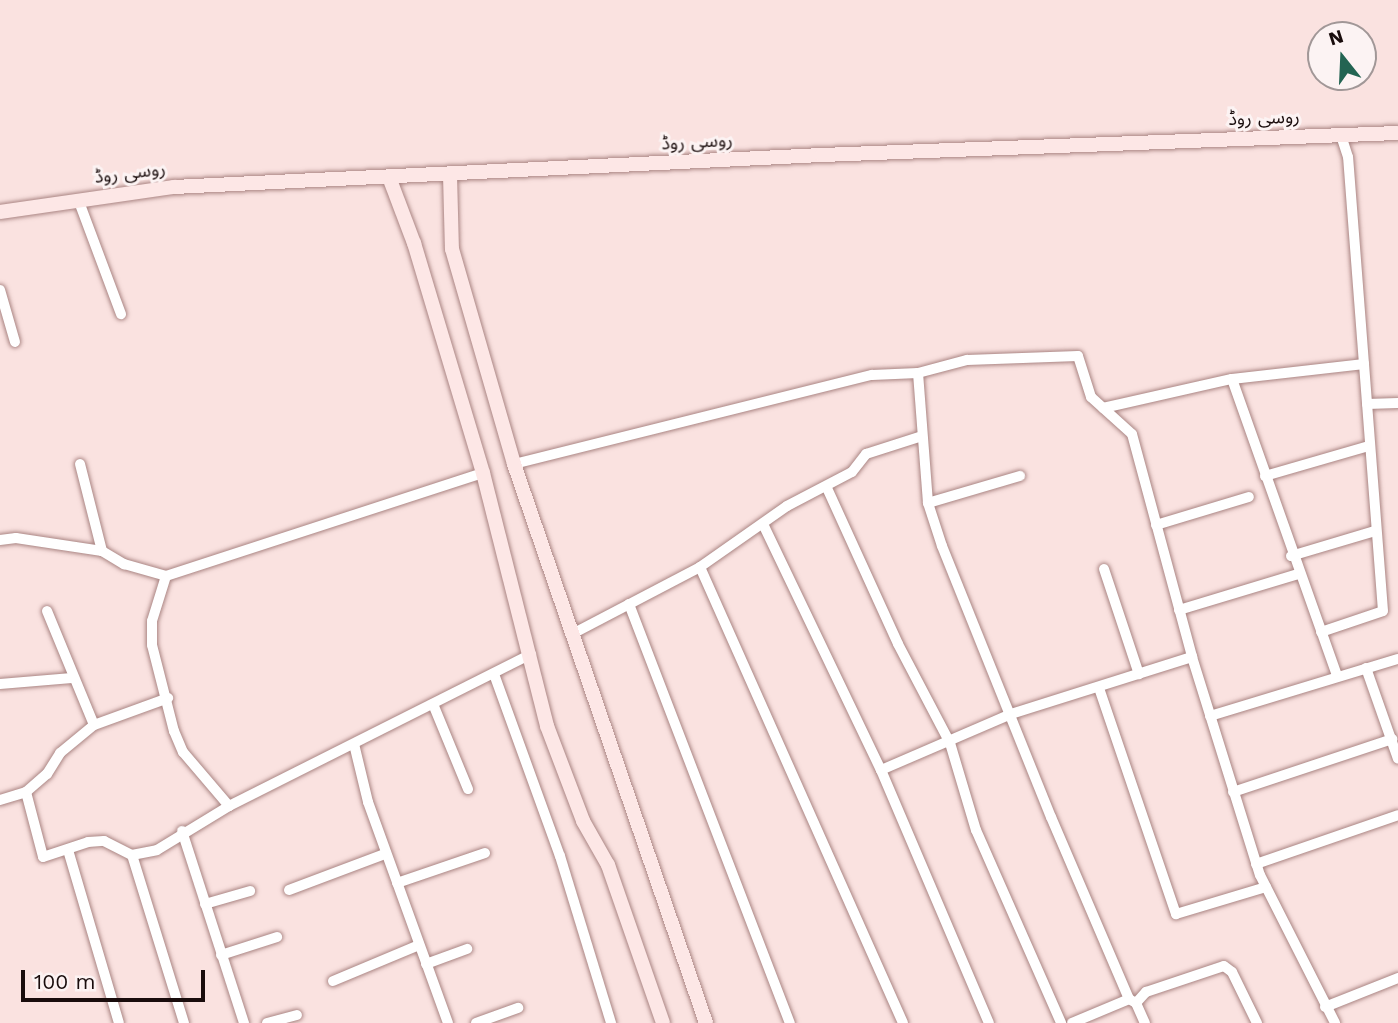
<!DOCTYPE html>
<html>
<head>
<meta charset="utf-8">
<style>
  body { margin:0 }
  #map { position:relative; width:1398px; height:1023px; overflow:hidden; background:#fae2e0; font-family:"Work Sans","Noto Sans Arabic",sans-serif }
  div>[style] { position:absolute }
  .roads { filter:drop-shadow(0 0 2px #aa8583) drop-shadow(0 0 2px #aa8583) }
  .street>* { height:10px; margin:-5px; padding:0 5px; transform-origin:5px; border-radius:5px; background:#fff }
  .secondary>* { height:14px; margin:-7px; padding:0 7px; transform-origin:7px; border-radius:7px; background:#fde7e6 }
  span { translate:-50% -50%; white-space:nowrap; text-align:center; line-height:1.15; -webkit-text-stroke:6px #fcf3f3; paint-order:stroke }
  .street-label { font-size:18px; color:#190c0c }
  .north { position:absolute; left:1307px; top:21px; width:70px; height:70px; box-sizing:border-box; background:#fcf3f3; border:2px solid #a19797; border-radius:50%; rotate:342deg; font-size:19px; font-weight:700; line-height:28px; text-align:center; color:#190c0c }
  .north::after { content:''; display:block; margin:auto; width:24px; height:32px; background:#236452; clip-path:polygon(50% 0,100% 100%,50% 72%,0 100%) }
  .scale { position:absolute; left:21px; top:970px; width:184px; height:32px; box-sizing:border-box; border:4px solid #190c0c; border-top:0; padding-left:9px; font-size:21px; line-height:24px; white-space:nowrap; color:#190c0c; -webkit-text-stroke:5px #fcf3f3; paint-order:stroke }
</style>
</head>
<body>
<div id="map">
  <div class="roads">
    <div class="street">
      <i style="left:78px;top:199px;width:123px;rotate:69.5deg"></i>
      <i style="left:0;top:290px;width:54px;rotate:73.9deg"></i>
      <i style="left:918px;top:373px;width:130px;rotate:85.6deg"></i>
      <i style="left:928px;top:503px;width:45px;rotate:72deg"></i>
      <i style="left:942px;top:546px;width:292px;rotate:68.1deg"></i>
      <i style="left:1051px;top:817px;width:198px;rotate:66.8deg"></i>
      <i style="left:1129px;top:999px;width:8px;rotate:30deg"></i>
      <i style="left:1136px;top:1003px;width:22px;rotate:66deg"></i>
      <i style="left:1232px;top:379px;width:315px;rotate:70.5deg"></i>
      <i style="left:1367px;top:404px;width:31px;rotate:-2deg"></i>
      <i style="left:1103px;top:408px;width:132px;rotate:-12.7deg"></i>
      <i style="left:1232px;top:379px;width:133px;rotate:-6.5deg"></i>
      <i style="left:80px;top:464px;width:90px;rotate:75.8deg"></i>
      <i style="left:514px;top:464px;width:369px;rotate:-14deg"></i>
      <i style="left:872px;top:375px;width:46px;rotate:-2.5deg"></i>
      <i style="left:918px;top:373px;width:51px;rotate:-14.9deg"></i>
      <i style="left:967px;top:360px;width:111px;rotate:-2.1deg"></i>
      <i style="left:1078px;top:356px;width:43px;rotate:72.4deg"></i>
      <i style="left:1091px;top:397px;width:55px;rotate:42.1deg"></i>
      <i style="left:1132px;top:434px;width:231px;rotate:74.9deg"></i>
      <i style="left:1192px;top:657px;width:228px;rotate:72.7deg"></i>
      <i style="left:1260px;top:875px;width:166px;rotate:63.1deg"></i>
      <i style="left:1265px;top:476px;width:108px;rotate:-16.1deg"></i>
      <i style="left:827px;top:488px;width:171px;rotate:65.5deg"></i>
      <i style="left:898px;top:644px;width:112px;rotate:62.3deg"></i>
      <i style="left:950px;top:743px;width:91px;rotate:73.4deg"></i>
      <i style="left:976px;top:830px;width:211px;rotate:66.2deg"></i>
      <i style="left:928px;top:503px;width:96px;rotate:-16.4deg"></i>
      <i style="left:763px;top:524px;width:273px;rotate:64.4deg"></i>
      <i style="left:881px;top:770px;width:275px;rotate:66.9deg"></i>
      <i style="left:1156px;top:525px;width:97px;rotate:-16.8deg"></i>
      <i style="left:0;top:540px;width:16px;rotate:-7deg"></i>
      <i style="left:16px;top:538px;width:87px;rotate:8.6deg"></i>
      <i style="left:102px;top:551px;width:26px;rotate:31deg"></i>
      <i style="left:124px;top:564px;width:44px;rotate:15.9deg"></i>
      <i style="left:166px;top:576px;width:333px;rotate:-18deg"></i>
      <i style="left:1291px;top:556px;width:88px;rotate:-16.6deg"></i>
      <i style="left:700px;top:567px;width:499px;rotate:66deg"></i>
      <i style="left:1104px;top:569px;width:111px;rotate:71.6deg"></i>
      <i style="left:166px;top:576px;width:47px;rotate:107.3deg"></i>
      <i style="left:152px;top:621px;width:24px;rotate:90deg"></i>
      <i style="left:152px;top:645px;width:89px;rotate:75.7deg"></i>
      <i style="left:174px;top:731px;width:23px;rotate:67deg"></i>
      <i style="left:183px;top:752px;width:71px;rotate:49.6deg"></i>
      <i style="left:629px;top:604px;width:449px;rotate:69deg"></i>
      <i style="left:1179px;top:610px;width:124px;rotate:-16.8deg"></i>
      <i style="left:47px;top:611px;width:123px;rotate:67.6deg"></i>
      <i style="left:1321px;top:632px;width:65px;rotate:-18.7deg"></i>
      <i style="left:1383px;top:611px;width:455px;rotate:-94.4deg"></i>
      <i style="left:1348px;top:157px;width:23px;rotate:-108deg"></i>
      <i style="left:574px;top:633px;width:142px;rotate:-27.6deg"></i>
      <i style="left:700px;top:567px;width:106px;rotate:-35deg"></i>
      <i style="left:787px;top:506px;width:73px;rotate:-27.6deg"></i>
      <i style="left:852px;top:472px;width:23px;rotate:-52deg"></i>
      <i style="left:866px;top:454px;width:59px;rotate:-17.8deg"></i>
      <i style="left:1366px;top:668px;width:96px;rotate:70.6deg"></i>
      <i style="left:494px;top:674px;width:194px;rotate:70.1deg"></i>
      <i style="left:560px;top:856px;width:175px;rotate:73deg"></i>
      <i style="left:0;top:684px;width:72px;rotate:-4.8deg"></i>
      <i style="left:1099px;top:688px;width:239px;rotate:71.2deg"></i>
      <i style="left:1176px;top:914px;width:94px;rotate:-16.7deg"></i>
      <i style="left:433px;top:704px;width:92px;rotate:67.6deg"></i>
      <i style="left:1210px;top:716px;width:196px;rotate:-16.9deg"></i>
      <i style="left:354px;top:744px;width:60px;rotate:76.4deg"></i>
      <i style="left:368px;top:802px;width:235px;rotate:70.1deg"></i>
      <i style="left:881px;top:770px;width:142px;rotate:-23.3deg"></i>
      <i style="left:1011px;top:714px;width:190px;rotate:-17.5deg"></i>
      <i style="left:26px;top:792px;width:67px;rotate:75.3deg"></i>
      <i style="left:43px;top:857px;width:47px;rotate:-18.4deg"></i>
      <i style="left:88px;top:842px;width:16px;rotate:-4deg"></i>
      <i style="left:104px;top:841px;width:31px;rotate:27deg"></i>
      <i style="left:132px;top:855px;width:25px;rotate:-11deg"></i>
      <i style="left:157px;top:850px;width:84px;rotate:-31.4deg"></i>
      <i style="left:229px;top:806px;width:338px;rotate:-26.7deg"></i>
      <i style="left:1233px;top:792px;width:168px;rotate:-18.4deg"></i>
      <i style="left:0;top:800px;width:27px;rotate:-17deg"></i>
      <i style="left:26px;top:792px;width:28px;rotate:-41deg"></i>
      <i style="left:47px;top:774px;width:25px;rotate:-58deg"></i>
      <i style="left:60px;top:753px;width:44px;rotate:-39.5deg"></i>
      <i style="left:94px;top:725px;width:79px;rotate:-20deg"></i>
      <i style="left:182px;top:831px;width:202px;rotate:72.1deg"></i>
      <i style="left:68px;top:850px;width:180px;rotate:73.6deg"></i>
      <i style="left:132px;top:855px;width:176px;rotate:72.8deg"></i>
      <i style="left:1256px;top:864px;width:150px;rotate:-19deg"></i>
      <i style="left:397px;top:883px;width:93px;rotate:-18.8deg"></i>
      <i style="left:289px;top:890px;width:103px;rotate:-20.6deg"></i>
      <i style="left:205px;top:904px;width:47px;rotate:-16.1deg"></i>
      <i style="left:221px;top:955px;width:59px;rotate:-17.8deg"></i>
      <i style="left:426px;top:964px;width:44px;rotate:-20.1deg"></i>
      <i style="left:333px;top:981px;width:93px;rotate:-22.7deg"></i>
      <i style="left:1136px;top:1003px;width:15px;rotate:-48deg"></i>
      <i style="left:1146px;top:992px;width:82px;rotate:-18.4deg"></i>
      <i style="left:1224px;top:966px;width:10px;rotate:37deg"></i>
      <i style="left:1232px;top:972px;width:57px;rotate:63.9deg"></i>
      <i style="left:1325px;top:1007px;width:79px;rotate:-21.7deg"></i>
      <i style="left:267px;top:1023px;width:31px;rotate:-15deg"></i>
      <i style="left:476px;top:1023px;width:45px;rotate:-19.7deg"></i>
      <i style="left:1072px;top:1023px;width:62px;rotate:-22.8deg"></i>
    </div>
    <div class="secondary">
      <i style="left:450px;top:175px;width:74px;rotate:88.5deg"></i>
      <i style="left:452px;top:249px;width:224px;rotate:73.9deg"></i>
      <i style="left:514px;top:464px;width:591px;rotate:71.04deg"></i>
      <i style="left:389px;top:177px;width:71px;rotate:69.3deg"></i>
      <i style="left:414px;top:243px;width:240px;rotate:73.3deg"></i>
      <i style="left:483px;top:473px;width:261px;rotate:75.8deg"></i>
      <i style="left:547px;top:726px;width:102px;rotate:69.2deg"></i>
      <i style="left:583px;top:821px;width:51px;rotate:60.4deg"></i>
      <i style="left:608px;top:865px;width:167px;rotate:70.8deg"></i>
      <i style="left:0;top:212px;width:176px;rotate:-8.2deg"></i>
      <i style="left:174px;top:187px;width:649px;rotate:-2.83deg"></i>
      <i style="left:822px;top:155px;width:576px;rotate:-2.19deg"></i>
    </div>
  </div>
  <div class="street-label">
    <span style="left:1264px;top:118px;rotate:-2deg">روسی روڈ</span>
    <span style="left:697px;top:142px;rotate:-3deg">روسی روڈ</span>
    <span style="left:130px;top:173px;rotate:-7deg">روسی روڈ</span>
  </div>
  <div class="north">N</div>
  <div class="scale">100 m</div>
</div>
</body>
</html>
